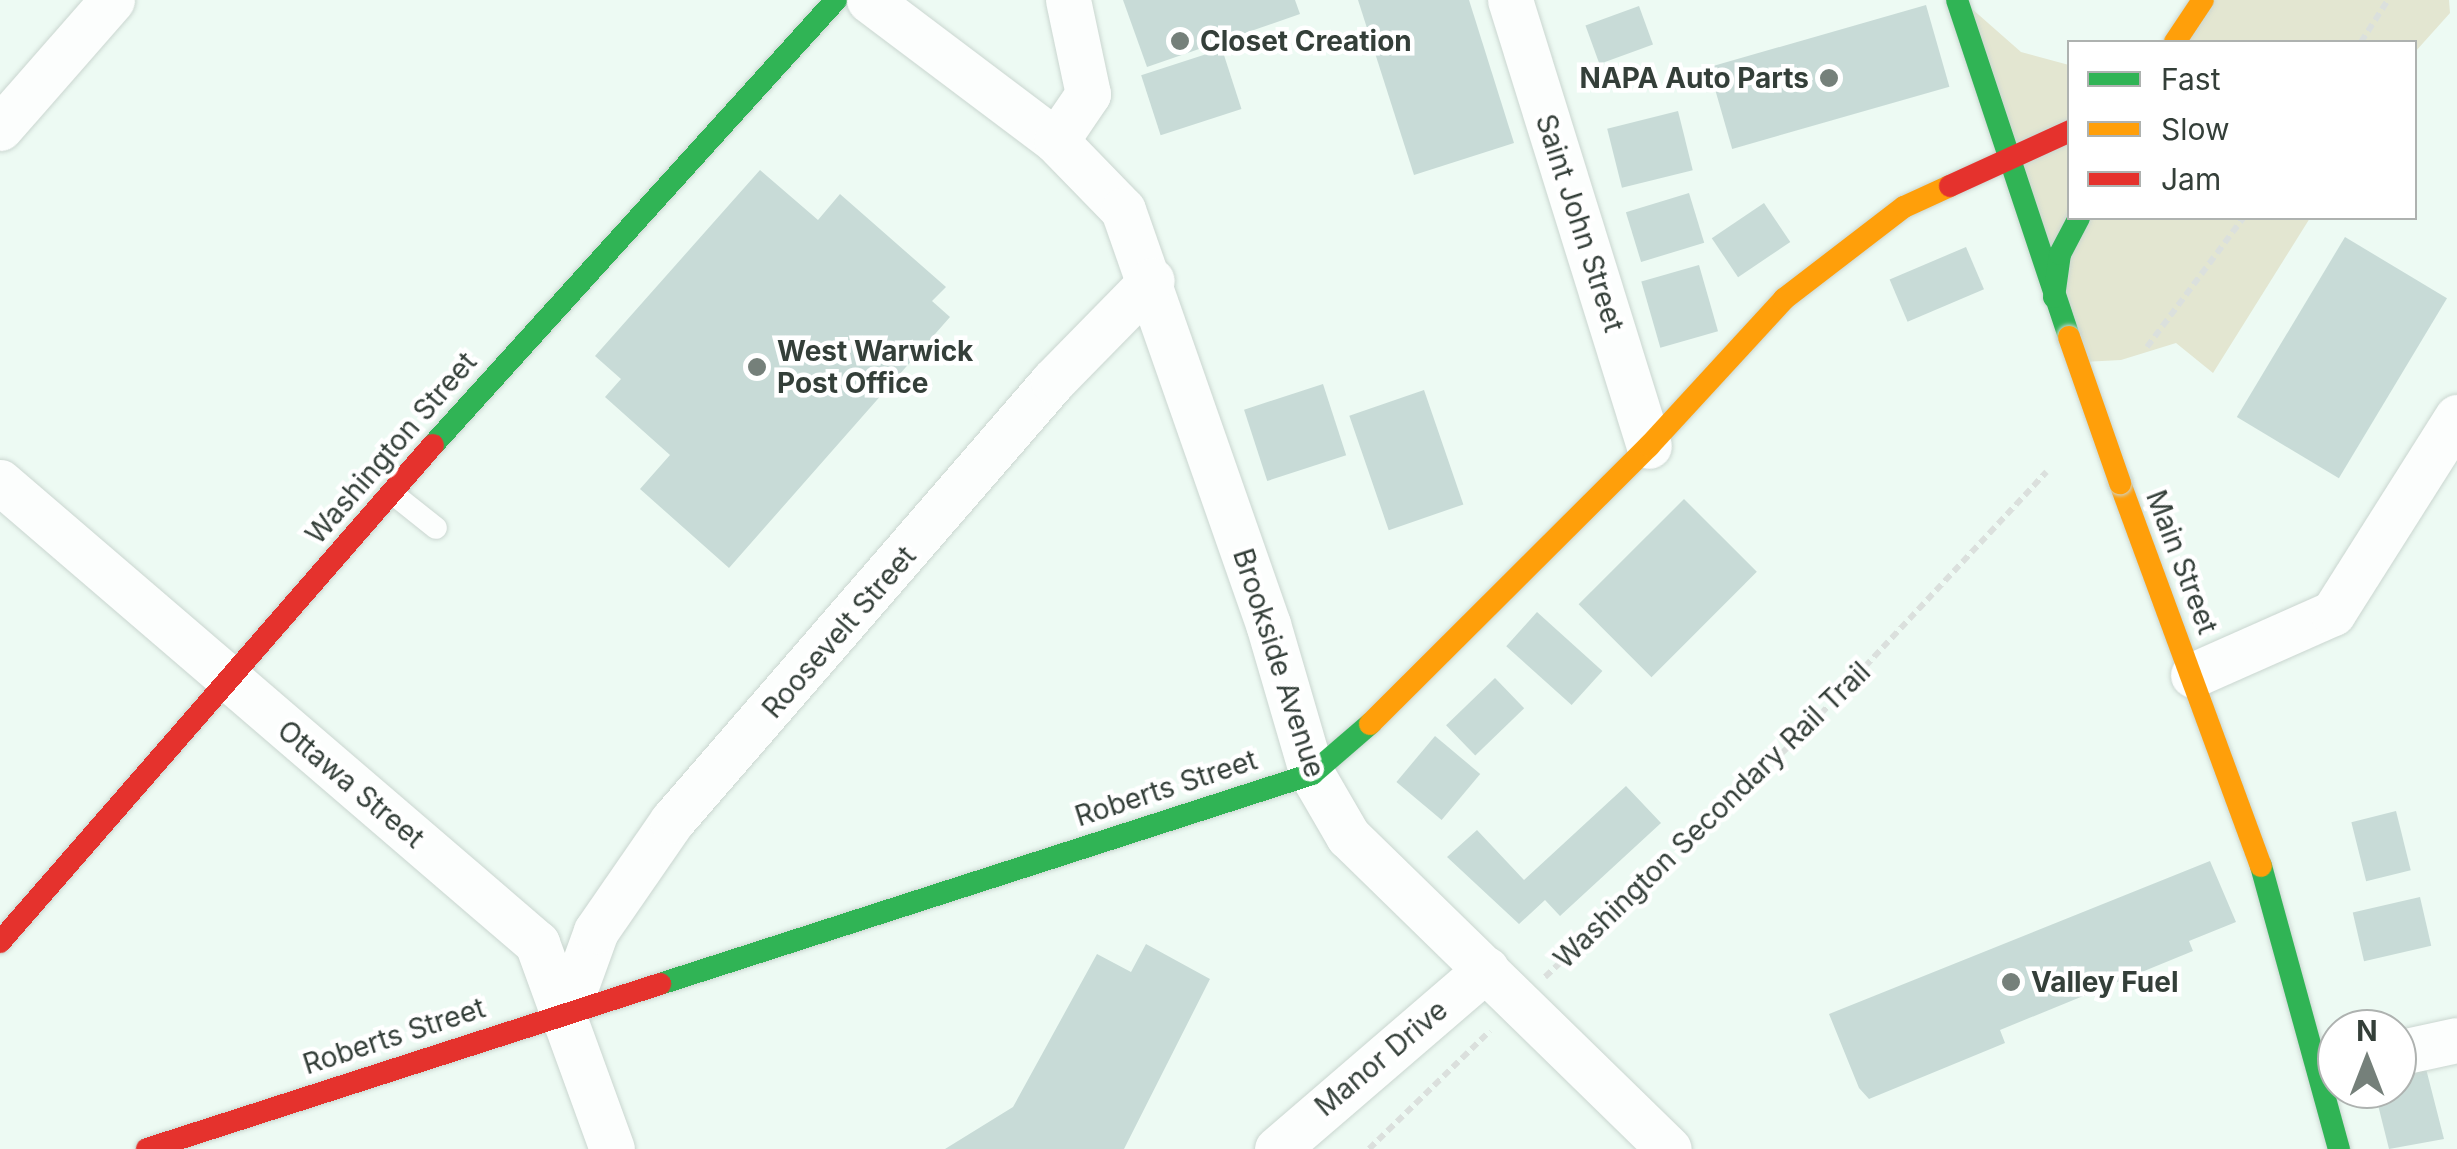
<!DOCTYPE html>
<html>
<head>
<meta charset="utf-8">
<style>
  body { margin:0 }
  #map { position:relative; width:2457px; height:1149px; overflow:hidden; background:#edfaf3; font-family:Inter,sans-serif }
  div>[style] { position:absolute }
  .green>* { inset:0; background:#e3e6d1 }
  .building>* { inset:0; background:#c8dbd7; transform-origin:0 0 }
  .path>* { height:6px; margin-top:-3px; transform-origin:0; background:repeating-linear-gradient(90deg,#dbe0dd 0 8px,transparent 0 13px) }
  .roads { filter:drop-shadow(0 0 2px #cad6d0) drop-shadow(0 0 2px #cad6d0) }
  .lane>* { height:22px; margin:-11px; padding:0 11px; transform-origin:11px; border-radius:11px; background:#fcfefd }
  .street>* { height:45px; margin:-22.5px; padding:0 22.5px; transform-origin:22.5px; border-radius:22.5px; background:#fcfefd }
  .fast>* { height:22px; margin:-11px; padding:0 11px; transform-origin:11px; border-radius:11px; background:#30b455 }
  .slow>* { height:22px; margin:-11px; padding:0 11px; transform-origin:11px; border-radius:11px; background:#ff9f0a }
  .jam>* { height:22px; margin:-11px; padding:0 11px; transform-origin:11px; border-radius:11px; background:#e5322d }
  .bridges { filter:drop-shadow(0 0 2px #cad6d0) drop-shadow(0 0 2px #cad6d0) }
  .slow-bridge>* { height:22px; margin:-11px; padding:0 11px; transform-origin:11px; border-radius:11px; background:#ff9f0a }
  .dots>* { width:28px; height:28px; translate:-50% -50%; box-sizing:border-box; border:5px solid #fff; border-radius:50% }
  span { translate:-50% -50%; white-space:nowrap; text-align:center; line-height:1.15; -webkit-text-stroke:9px #fff; paint-order:stroke }
  .poi-label { font-size:28px; color:#343f39; font-weight:700 }
  .left { translate:0 -50%; text-align:left }
  .right { translate:-100% -50%; text-align:right }
  .street-label { font-size:28px; color:#343f39 }
  .legend { position:absolute; left:2067px; top:40px; width:350px; height:180px; box-sizing:border-box; background:#fff; border:2px solid #aeb2b0; margin:0; padding:12px 18px; list-style:none; font-size:30px; color:#343f39 }
  .legend li { display:flex; align-items:center; gap:20px; height:50px }
  .legend b { width:50px; border:2px solid #aeb2b0 }
  .north { position:absolute; left:2317px; top:1009px; width:100px; height:100px; box-sizing:border-box; background:#fff; border:2px solid #aeb2b0; border-radius:50%; rotate:0deg; font-size:28px; font-weight:700; line-height:40px; text-align:center; color:#343f39 }
  .north::after { content:''; display:block; margin:auto; width:35px; height:45px; background:#75807a; clip-path:polygon(50% 0,100% 100%,50% 72%,0 100%) }
</style>
</head>
<body>
<div id="map">
  <div class="green">
    <i style="clip-path:polygon(2200px 0,2449px 0,2450px 13px,2415px 52px,2414px 42px,2173px 42px)"></i>
    <i style="clip-path:polygon(1963px 1px,2021px 52px,2069px 65px,2070px 218px,2310px 218px,2213px 373px,2176px 343px,2121px 360px,2083px 362px)"></i>
  </div>
  <div class="building">
    <i style="clip-path:polygon(1123px 0,1295px 0,1300px 14px,1147px 67px)"></i>
    <i style="clip-path:polygon(1358px 0,1469px 0,1514px 143px,1414px 175px)"></i>
    <i style="left:1926px;top:5px;width:85px;height:226px;rotate:74deg"></i>
    <i style="left:1639px;top:6px;width:41px;height:57px;rotate:70deg"></i>
    <i style="left:1222px;top:49px;width:63px;height:85px;rotate:72deg"></i>
    <i style="left:1678px;top:111px;width:61px;height:73px;rotate:76deg"></i>
    <i style="clip-path:polygon(760px 170px,818px 220px,840px 194px,946px 287px,932px 301px,950px 317px,729px 568px,640px 489px,670px 455px,605px 397px,621px 379px,595px 356px)"></i>
    <i style="left:1689px;top:193px;width:52px;height:66px;rotate:73deg"></i>
    <i style="left:1764px;top:203px;width:47px;height:63px;rotate:56deg"></i>
    <i style="left:2345px;top:237px;width:119px;height:210px;rotate:31deg"></i>
    <i style="left:1966px;top:247px;width:46px;height:83px;rotate:67deg"></i>
    <i style="left:1699px;top:265px;width:69px;height:60px;rotate:74deg"></i>
    <i style="left:1323px;top:384px;width:75px;height:83px;rotate:72deg"></i>
    <i style="left:1424px;top:390px;width:121px;height:79px;rotate:71deg"></i>
    <i style="left:1684px;top:499px;width:103px;height:149px;rotate:45deg"></i>
    <i style="left:1537px;top:612px;width:88px;height:46px;rotate:42deg"></i>
    <i style="left:1495px;top:678px;width:42px;height:68px;rotate:46deg"></i>
    <i style="left:1435px;top:736px;width:59px;height:60px;rotate:40deg"></i>
    <i style="clip-path:polygon(1626px 786px,1661px 823px,1560px 916px,1545px 900px,1519px 924px,1447px 857px,1477px 830px,1524px 880px)"></i>
    <i style="left:2396px;top:811px;width:61px;height:46px;rotate:76deg"></i>
    <i style="clip-path:polygon(2210px 861px,2236px 922px,2189px 941px,2193px 951px,2000px 1030px,2005px 1043px,1869px 1099px,1859px 1088px,1829px 1014px)"></i>
    <i style="left:2420px;top:897px;width:50px;height:69px;rotate:77deg"></i>
    <i style="clip-path:polygon(1146px 944px,1210px 979px,1124px 1149px,945px 1149px,1013px 1107px,1097px 954px,1131px 972px)"></i>
    <i style="clip-path:polygon(2422px 1053px,2444px 1139px,2389px 1149px,2374px 1089px,2397px 1089px,2397px 1060px)"></i>
  </div>
  <div class="path">
    <i style="left:2361px;top:42px;width:50px;rotate:-57.3deg"></i>
    <i style="left:2147px;top:347px;width:161px;rotate:-53.3deg"></i>
    <i style="left:1545px;top:977px;width:355px;rotate:-43.4deg"></i>
    <i style="left:1803px;top:733px;width:357px;rotate:-47deg"></i>
    <i style="left:1369px;top:1149px;width:169px;rotate:-44.3deg"></i>
  </div>
  <div class="roads">
    <div class="lane">
      <i style="left:392px;top:493px;width:56px;rotate:38.5deg"></i>
    </div>
    <div class="street">
      <i style="left:869px;top:0;width:234px;rotate:37deg"></i>
      <i style="left:1056px;top:141px;width:96px;rotate:45.8deg"></i>
      <i style="left:1123px;top:210px;width:439px;rotate:70.7deg"></i>
      <i style="left:1268px;top:624px;width:156px;rotate:73.7deg"></i>
      <i style="left:1312px;top:774px;width:72px;rotate:59.9deg"></i>
      <i style="left:1348px;top:836px;width:448px;rotate:44.3deg"></i>
      <i style="left:1510px;top:0;width:467px;rotate:72.7deg"></i>
      <i style="left:0;top:128px;width:170px;rotate:-48.8deg"></i>
      <i style="left:1056px;top:141px;width:57px;rotate:-55.8deg"></i>
      <i style="left:1088px;top:94px;width:96px;rotate:-102deg"></i>
      <i style="left:0;top:482px;width:708px;rotate:40.65deg"></i>
      <i style="left:537px;top:943px;width:219px;rotate:70deg"></i>
      <i style="left:2193px;top:675px;width:153px;rotate:-23.9deg"></i>
      <i style="left:2333px;top:613px;width:232px;rotate:-57.7deg"></i>
      <i style="left:567px;top:1011px;width:85px;rotate:-70.1deg"></i>
      <i style="left:596px;top:931px;width:134px;rotate:-55.4deg"></i>
      <i style="left:672px;top:821px;width:582px;rotate:-49.11deg"></i>
      <i style="left:1053px;top:381px;width:141px;rotate:-45.6deg"></i>
      <i style="left:2397px;top:1053px;width:61px;rotate:-12.2deg"></i>
      <i style="left:1277px;top:1149px;width:276px;rotate:-40.7deg"></i>
    </div>
    <div class="fast">
      <i style="left:1957px;top:0;width:355px;rotate:71.6deg"></i>
      <i style="left:2054px;top:297px;width:43px;rotate:-82.1deg"></i>
      <i style="left:2060px;top:254px;width:41px;rotate:-62.2deg"></i>
      <i style="left:433px;top:445px;width:600px;rotate:-47.84deg"></i>
      <i style="left:2261px;top:866px;width:294px;rotate:74.6deg"></i>
      <i style="left:660px;top:984px;width:685px;rotate:-17.85deg"></i>
      <i style="left:1312px;top:774px;width:77px;rotate:-40.8deg"></i>
    </div>
    <div class="slow">
      <i style="left:2175px;top:42px;width:50px;rotate:-56.3deg"></i>
      <i style="left:2120px;top:483px;width:408px;rotate:69.8deg"></i>
      <i style="left:1370px;top:724px;width:394px;rotate:-44.9deg"></i>
      <i style="left:1649px;top:446px;width:200px;rotate:-47.4deg"></i>
      <i style="left:1784px;top:299px;width:151px;rotate:-37.5deg"></i>
      <i style="left:1904px;top:207px;width:51px;rotate:-24.5deg"></i>
    </div>
    <div class="jam">
      <i style="left:1950px;top:186px;width:132px;rotate:-24.6deg"></i>
      <i style="left:0;top:942px;width:659px;rotate:-48.94deg"></i>
      <i style="left:147px;top:1149px;width:539px;rotate:-17.83deg"></i>
    </div>
  </div>
  <div class="bridges">
    <div class="slow-bridge">
      <i style="left:2069px;top:337px;width:155px;rotate:70.7deg"></i>
    </div>
  </div>
  <div class="dots">
    <i style="left:1180px;top:41px;background:#75807a"></i>
    <i style="left:1829px;top:78px;background:#75807a"></i>
    <i style="left:757px;top:367px;background:#75807a"></i>
    <i style="left:2011px;top:982px;background:#75807a"></i>
  </div>
  <div class="poi-label">
    <span class="left" style="left:1200px;top:41px">Closet Creation</span>
    <span class="right" style="left:1809px;top:78px">NAPA Auto Parts</span>
    <span class="left" style="left:777px;top:367px">West Warwick<br>Post Office</span>
    <span class="left" style="left:2031px;top:982px">Valley Fuel</span>
  </div>
  <div class="street-label">
    <span style="left:1580px;top:223px;rotate:72deg">Saint John Street</span>
    <span style="left:391px;top:448px;rotate:-49deg">Washington Street</span>
    <span style="left:2182px;top:562px;rotate:69deg">Main Street</span>
    <span style="left:839px;top:632px;rotate:-49deg">Roosevelt Street</span>
    <span style="left:1279px;top:663px;rotate:72deg">Brookside Avenue</span>
    <span style="left:351px;top:784px;rotate:40deg">Ottawa Street</span>
    <span style="left:1166px;top:788px;rotate:-18deg">Roberts Street</span>
    <span style="left:1712px;top:815px;rotate:-44deg">Washington Secondary Rail Trail</span>
    <span style="left:394px;top:1036px;rotate:-18deg">Roberts Street</span>
    <span style="left:1381px;top:1058px;rotate:-40deg">Manor Drive</span>
  </div>
  <ul class="legend">
  <li><b style="height:12px;background:#30b455"></b>Fast</li>
  <li><b style="height:12px;background:#ff9f0a"></b>Slow</li>
  <li><b style="height:12px;background:#e5322d"></b>Jam</li>
  </ul>
  <div class="north">N</div>
</div>
</body>
</html>
